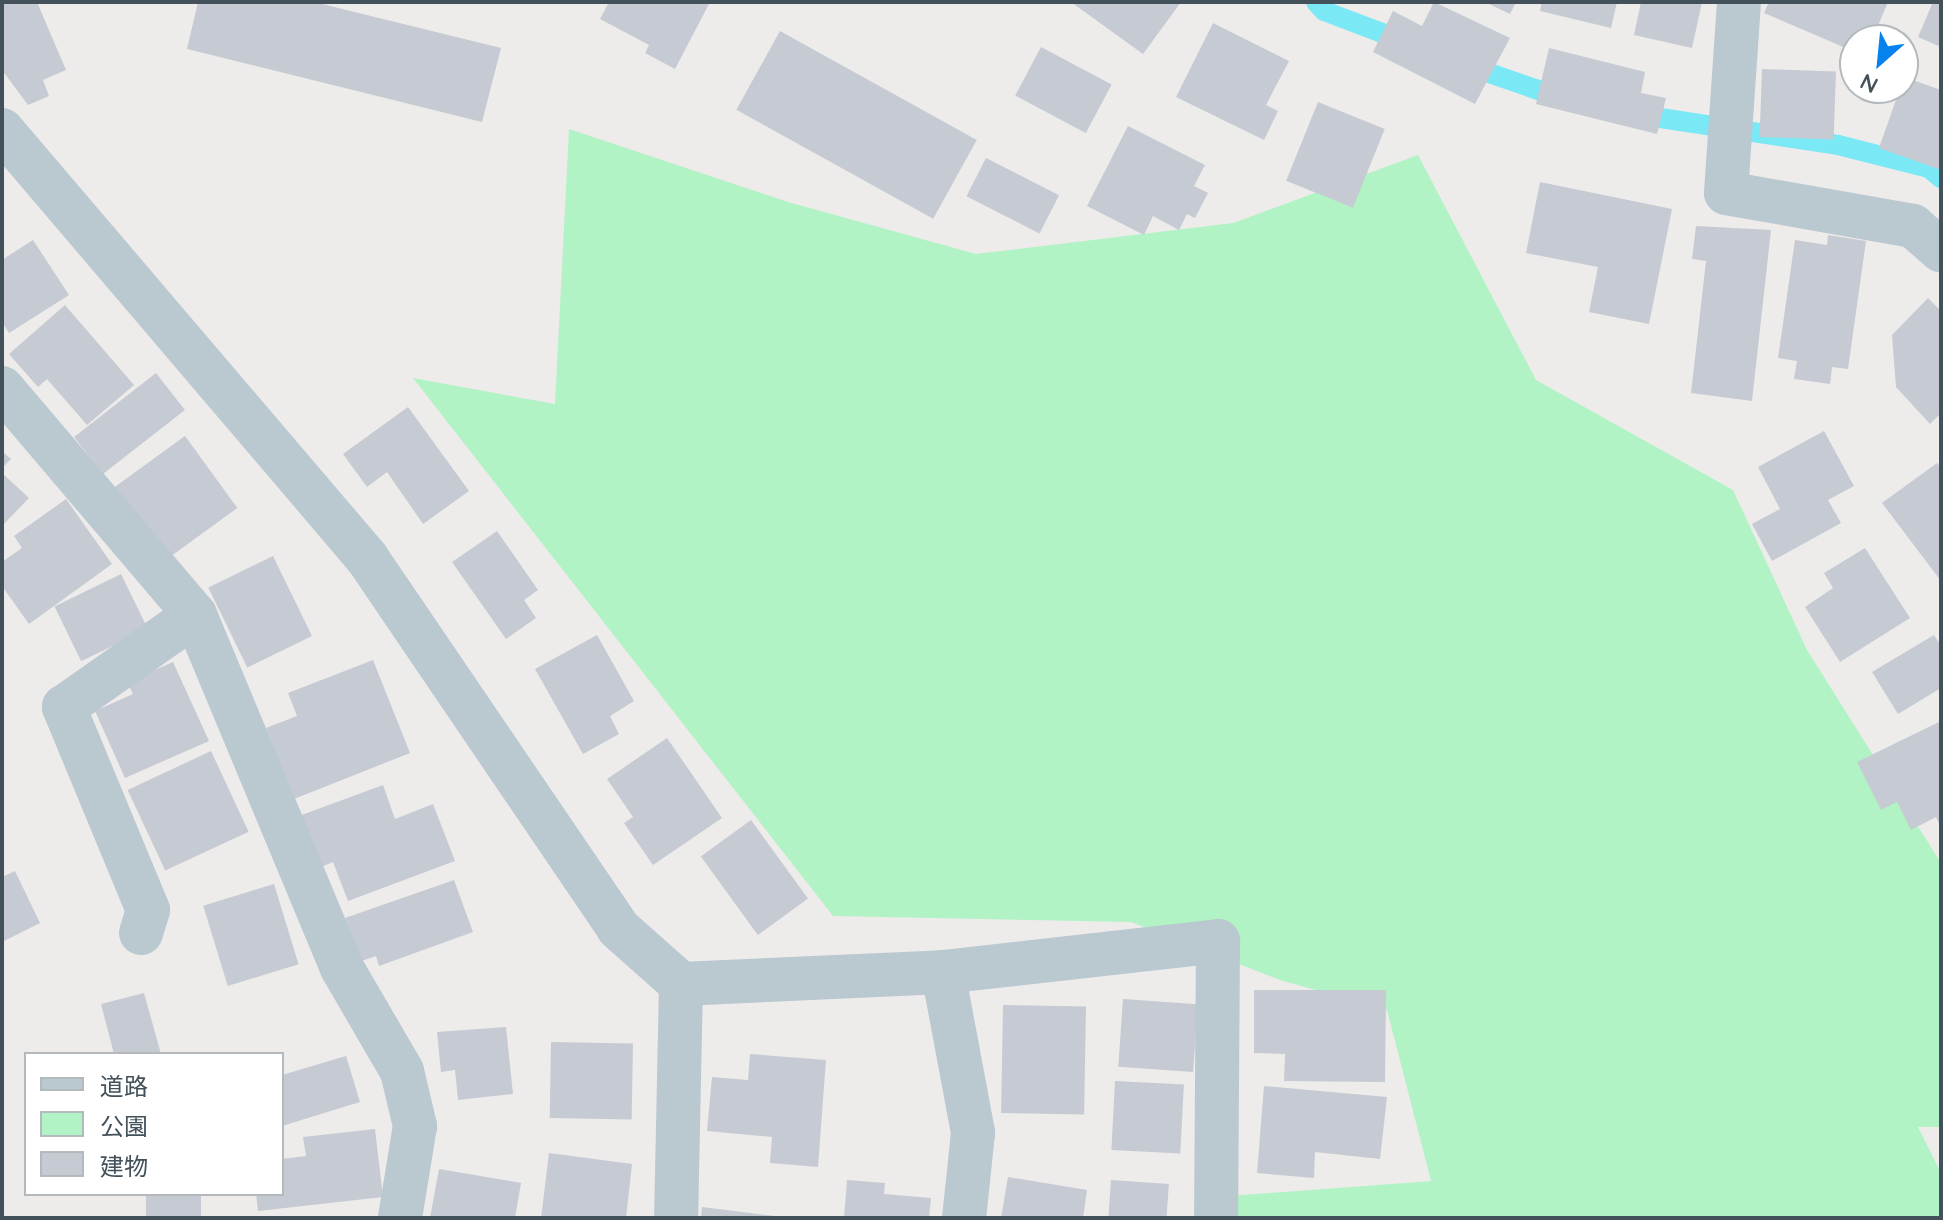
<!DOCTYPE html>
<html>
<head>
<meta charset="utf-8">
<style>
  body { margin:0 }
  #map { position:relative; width:1943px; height:1220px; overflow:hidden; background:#eeebeb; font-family:Quicksand,"Noto Sans JP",sans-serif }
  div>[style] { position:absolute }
  .green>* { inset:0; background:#b2f3c5 }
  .stream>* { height:20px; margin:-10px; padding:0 10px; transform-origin:10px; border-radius:10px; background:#7ae8f5 }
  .building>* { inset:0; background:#c6cad2; transform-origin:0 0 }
  .minor>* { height:44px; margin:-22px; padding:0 22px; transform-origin:22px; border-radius:22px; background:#bac8d0 }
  span { translate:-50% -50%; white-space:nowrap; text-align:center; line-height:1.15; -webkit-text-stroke:6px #fff; paint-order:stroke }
  .frame { position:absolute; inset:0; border:4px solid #42515a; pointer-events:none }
  .legend { position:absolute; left:24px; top:1052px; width:260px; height:144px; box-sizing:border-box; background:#fff; border:2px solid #b3b9bd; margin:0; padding:10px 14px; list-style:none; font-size:24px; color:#42515a }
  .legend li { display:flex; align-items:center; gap:16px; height:40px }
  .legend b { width:40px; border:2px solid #b3b9bd }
  .north { position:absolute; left:1839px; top:24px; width:80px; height:80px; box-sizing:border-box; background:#fff; border:2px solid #b3b9bd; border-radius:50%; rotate:207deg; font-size:22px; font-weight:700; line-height:32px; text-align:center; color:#42515a }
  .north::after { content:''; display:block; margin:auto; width:28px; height:36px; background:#0582ee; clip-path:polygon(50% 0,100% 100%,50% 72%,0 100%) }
</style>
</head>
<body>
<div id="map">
  <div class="green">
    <i style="clip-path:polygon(569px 129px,788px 202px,976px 254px,1233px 223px,1418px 155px,1536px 380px,1733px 490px,1807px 650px,1941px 863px,1941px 1127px,1918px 1127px,1941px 1173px,1941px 1218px,1207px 1218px,1216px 1197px,1431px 1181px,1387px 1010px,1280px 980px,1131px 922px,833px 916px,413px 378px,555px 404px)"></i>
  </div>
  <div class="stream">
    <i style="left:1316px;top:2px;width:12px;rotate:48deg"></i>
    <i style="left:1324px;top:11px;width:88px;rotate:20.7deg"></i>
    <i style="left:1466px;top:65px;width:104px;rotate:19.1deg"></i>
    <i style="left:1634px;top:114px;width:206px;rotate:8.6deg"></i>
    <i style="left:1838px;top:145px;width:94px;rotate:14.2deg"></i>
    <i style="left:1929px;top:168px;width:16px;rotate:40deg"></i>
  </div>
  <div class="building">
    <i style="clip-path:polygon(2px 2px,37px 2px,66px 70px,43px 80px,49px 96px,28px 105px,2px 70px)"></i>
    <i style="clip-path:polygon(198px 2px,314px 2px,501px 48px,482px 122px,187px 49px)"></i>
    <i style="clip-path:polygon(609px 2px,710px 2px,675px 69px,645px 53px,649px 45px,600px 19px)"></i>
    <i style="clip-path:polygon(1071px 2px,1181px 2px,1143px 54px)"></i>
    <i style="clip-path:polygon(1434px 2px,1510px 38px,1475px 104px,1373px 52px,1393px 11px,1422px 26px)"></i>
    <i style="clip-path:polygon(1485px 2px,1516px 2px,1510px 14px)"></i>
    <i style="clip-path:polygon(1542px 2px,1617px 2px,1611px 28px,1540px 11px)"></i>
    <i style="clip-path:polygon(1641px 2px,1702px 2px,1692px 48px,1634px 35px)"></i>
    <i style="clip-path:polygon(1769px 2px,1888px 2px,1872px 40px,1855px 40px,1855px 52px,1764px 13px)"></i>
    <i style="clip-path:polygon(1933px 2px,1941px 2px,1941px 47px,1918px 37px)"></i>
    <i style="clip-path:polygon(1213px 23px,1289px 61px,1266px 105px,1278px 111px,1264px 140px,1176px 97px)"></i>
    <i style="left:780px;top:31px;width:225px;height:90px;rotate:29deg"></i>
    <i style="left:1041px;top:47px;width:80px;height:55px;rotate:28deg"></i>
    <i style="clip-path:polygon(1549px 48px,1645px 72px,1641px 93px,1666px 98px,1657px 134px,1536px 104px)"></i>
    <i style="left:1762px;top:69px;width:74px;height:68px;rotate:2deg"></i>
    <i style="clip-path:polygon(1904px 77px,1941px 90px,1941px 170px,1879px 148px)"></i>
    <i style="left:1318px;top:102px;width:72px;height:85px;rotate:22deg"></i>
    <i style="clip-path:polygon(1128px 126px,1205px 165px,1194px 186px,1208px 193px,1195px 218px,1187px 214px,1179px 230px,1153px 216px,1144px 235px,1087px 206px)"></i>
    <i style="left:986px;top:158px;width:82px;height:43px;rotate:27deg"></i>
    <i style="clip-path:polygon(1540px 182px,1672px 209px,1649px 324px,1589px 312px,1598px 267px,1526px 253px)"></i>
    <i style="clip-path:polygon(1696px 226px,1771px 230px,1752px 401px,1691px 393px,1706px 261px,1692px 259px)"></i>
    <i style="clip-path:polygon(1828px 235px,1866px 241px,1848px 369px,1832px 367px,1830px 384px,1794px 379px,1797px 361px,1778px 358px,1795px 240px,1827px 245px)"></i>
    <i style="clip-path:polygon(33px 240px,69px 295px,9px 333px,2px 322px,2px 260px)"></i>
    <i style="clip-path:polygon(1928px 298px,1941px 311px,1941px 413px,1930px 424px,1896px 387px,1892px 335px)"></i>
    <i style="clip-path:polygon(65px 305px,134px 385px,87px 425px,47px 379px,38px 387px,9px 354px)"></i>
    <i style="left:156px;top:373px;width:47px;height:104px;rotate:52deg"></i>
    <i style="clip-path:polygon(408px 407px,469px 491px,423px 524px,387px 472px,367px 487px,343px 454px)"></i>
    <i style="clip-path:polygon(1824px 431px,1854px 486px,1828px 500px,1841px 523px,1772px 561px,1752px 524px,1780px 509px,1758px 467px)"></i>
    <i style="left:185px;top:436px;width:89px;height:89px;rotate:54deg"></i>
    <i style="clip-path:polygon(2px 451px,11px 459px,2px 468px)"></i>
    <i style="clip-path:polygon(1937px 463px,1941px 468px,1941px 581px,1882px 503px)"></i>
    <i style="clip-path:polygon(2px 473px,29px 498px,2px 526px)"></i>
    <i style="clip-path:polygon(66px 499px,112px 564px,29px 624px,2px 586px,2px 562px,22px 548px,14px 536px)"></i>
    <i style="clip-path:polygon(497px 531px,538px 590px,524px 600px,536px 618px,506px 639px,452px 562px)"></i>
    <i style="clip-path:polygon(1865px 548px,1910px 618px,1840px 662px,1805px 607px,1833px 588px,1824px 573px)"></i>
    <i style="left:273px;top:556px;width:89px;height:72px;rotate:64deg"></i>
    <i style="left:121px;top:574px;width:61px;height:74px;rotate:64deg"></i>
    <i style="clip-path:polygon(597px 635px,634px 701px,610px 716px,619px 734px,583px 754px,535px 669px)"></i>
    <i style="clip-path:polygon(1934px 635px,1941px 646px,1941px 688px,1898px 714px,1872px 672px)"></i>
    <i style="clip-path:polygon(373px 660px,410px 753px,294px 799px,266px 728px,297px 716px,288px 693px)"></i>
    <i style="clip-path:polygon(173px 662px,209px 741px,125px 778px,95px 711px,133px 694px,127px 682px)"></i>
    <i style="clip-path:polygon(1941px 721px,1941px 828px,1936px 817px,1911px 830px,1897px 802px,1881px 810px,1857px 762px)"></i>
    <i style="clip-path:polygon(667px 738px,722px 818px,653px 865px,624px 823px,633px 817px,607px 779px)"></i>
    <i style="left:211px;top:751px;width:89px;height:92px;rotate:65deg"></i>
    <i style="clip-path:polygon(383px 785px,395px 819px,433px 804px,455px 861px,348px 901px,333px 862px,319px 868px,299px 816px)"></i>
    <i style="left:751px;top:820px;width:97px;height:62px;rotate:54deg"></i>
    <i style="clip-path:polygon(15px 871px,40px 923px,2px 942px,2px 877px)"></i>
    <i style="clip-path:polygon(454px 880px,473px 932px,379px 966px,376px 956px,361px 961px,345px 918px)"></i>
    <i style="left:274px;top:884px;width:84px;height:74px;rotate:73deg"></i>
    <i style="clip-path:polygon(1254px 990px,1386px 990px,1385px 1082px,1284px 1081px,1285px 1054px,1254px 1053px)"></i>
    <i style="clip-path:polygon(144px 993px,161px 1054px,114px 1054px,101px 1004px)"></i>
    <i style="left:1123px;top:999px;width:75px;height:68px;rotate:4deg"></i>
    <i style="left:1003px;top:1005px;width:83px;height:108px;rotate:1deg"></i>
    <i style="clip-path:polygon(506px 1027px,513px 1094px,458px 1100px,455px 1070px,441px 1072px,437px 1032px)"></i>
    <i style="left:551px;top:1042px;width:82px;height:76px;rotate:1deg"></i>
    <i style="clip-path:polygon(750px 1054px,826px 1060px,818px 1167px,770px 1163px,772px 1137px,707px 1131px,712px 1077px,748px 1080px)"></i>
    <i style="clip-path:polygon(346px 1056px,360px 1102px,282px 1126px,282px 1075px)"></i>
    <i style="left:1115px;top:1081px;width:69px;height:69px;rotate:3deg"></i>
    <i style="clip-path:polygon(1264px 1086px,1387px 1097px,1380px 1159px,1315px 1152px,1314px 1178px,1257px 1173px)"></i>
    <i style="clip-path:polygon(375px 1129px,383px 1197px,258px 1211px,256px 1194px,282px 1194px,282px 1159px,306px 1156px,303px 1137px)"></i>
    <i style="clip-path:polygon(549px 1153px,632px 1164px,626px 1218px,541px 1218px)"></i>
    <i style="clip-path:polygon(439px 1169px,521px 1183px,515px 1218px,430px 1218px)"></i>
    <i style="clip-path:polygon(1008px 1177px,1087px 1190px,1083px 1218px,1001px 1218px)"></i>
    <i style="clip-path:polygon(847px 1180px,885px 1183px,884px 1194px,931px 1198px,929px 1218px,844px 1218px)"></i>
    <i style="left:1111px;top:1180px;width:58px;height:38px;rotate:4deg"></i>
    <i style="left:146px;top:1194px;width:55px;height:24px"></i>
    <i style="clip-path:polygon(702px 1207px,775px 1216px,775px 1218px,701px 1218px)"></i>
  </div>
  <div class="minor">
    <i style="left:1739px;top:2px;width:191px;rotate:93.9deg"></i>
    <i style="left:1726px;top:193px;width:190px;rotate:10deg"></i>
    <i style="left:1913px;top:226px;width:37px;rotate:41deg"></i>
    <i style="left:2px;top:130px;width:563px;rotate:49.54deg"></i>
    <i style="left:367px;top:558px;width:447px;rotate:55.8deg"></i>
    <i style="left:618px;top:928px;width:84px;rotate:41.6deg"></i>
    <i style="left:681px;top:984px;width:234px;rotate:91.2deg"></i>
    <i style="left:2px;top:388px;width:298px;rotate:49.6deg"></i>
    <i style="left:195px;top:615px;width:382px;rotate:67.4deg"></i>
    <i style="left:342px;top:968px;width:119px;rotate:59.8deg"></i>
    <i style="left:402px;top:1071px;width:57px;rotate:76.7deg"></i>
    <i style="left:415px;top:1126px;width:93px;rotate:99.3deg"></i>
    <i style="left:141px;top:933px;width:24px;rotate:-73deg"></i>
    <i style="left:148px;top:910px;width:220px;rotate:-112.5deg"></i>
    <i style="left:64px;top:707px;width:160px;rotate:-35.1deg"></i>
    <i style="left:943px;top:972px;width:277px;rotate:-6.4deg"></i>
    <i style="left:1218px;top:941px;width:277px;rotate:90.4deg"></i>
    <i style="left:681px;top:984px;width:262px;rotate:-2.6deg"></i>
    <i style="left:943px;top:972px;width:164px;rotate:79.4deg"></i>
    <i style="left:973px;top:1133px;width:85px;rotate:96deg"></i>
  </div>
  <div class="frame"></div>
  <ul class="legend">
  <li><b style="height:10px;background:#bac8d0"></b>道路</li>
  <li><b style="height:22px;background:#b2f3c5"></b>公園</li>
  <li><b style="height:22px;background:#c6cad2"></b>建物</li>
  </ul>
  <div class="north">N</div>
</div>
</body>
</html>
